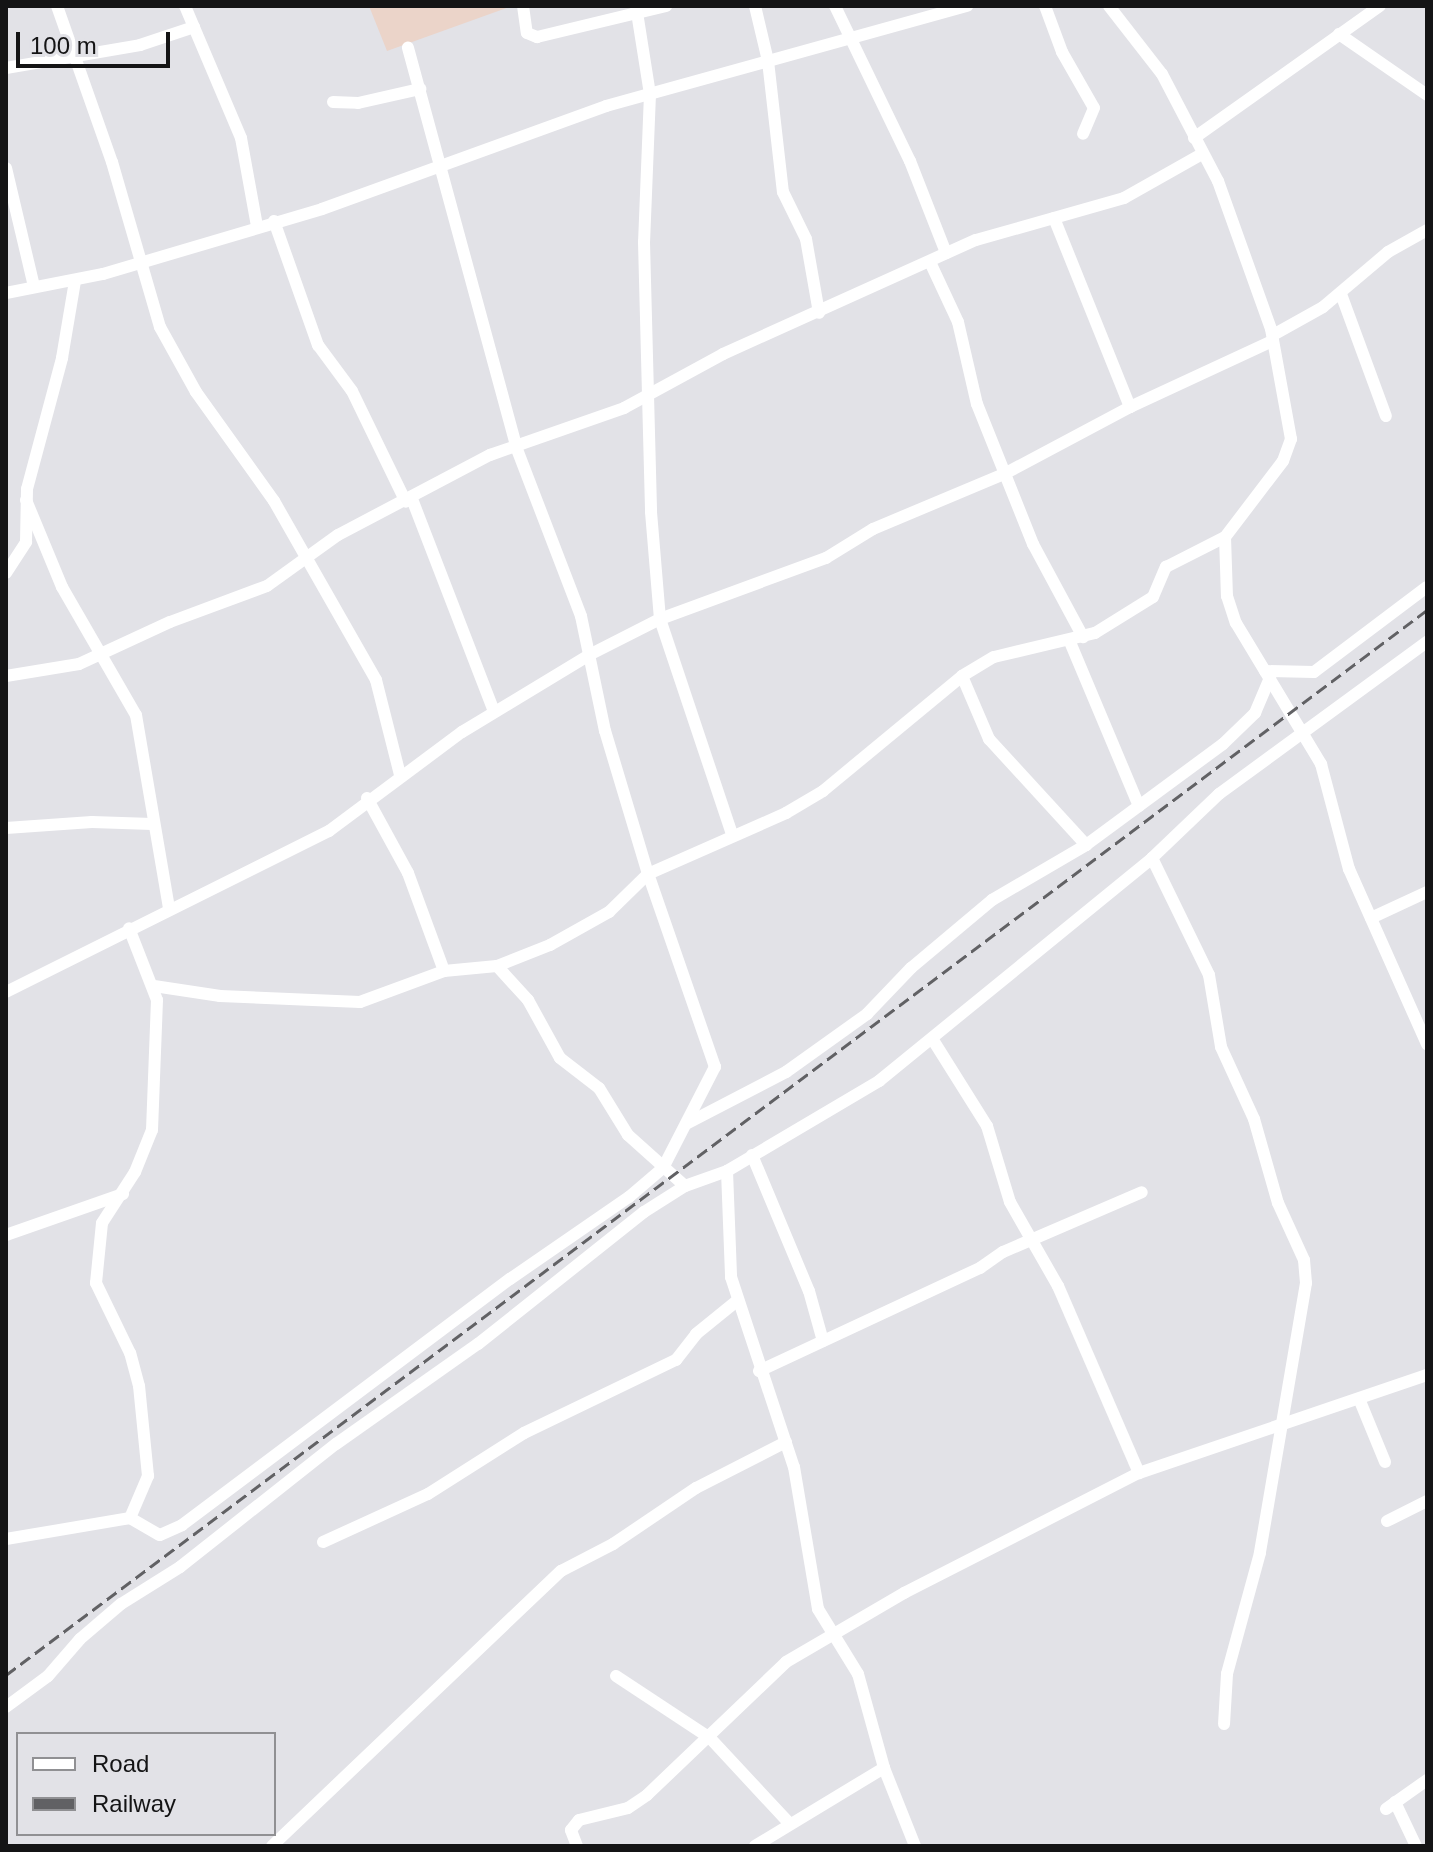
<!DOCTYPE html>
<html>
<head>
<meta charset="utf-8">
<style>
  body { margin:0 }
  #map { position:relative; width:1433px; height:1852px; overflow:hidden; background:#e2e2e7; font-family:Helvetica,sans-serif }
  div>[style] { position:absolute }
  .education>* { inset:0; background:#ebd4c9 }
  .minor>* { height:12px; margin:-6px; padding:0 6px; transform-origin:6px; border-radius:6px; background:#fff }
  .rail>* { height:3px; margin-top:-1.5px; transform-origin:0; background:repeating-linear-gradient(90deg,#616164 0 12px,transparent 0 18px) }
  span { translate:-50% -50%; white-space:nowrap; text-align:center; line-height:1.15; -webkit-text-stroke:8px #e2e2e7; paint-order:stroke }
  .frame { position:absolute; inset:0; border:8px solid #141415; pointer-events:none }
  .legend { position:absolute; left:16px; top:1732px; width:260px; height:104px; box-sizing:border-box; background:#e2e2e7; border:2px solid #909093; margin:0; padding:10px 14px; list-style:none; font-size:24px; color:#141415 }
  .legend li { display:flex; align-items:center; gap:16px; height:40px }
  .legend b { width:40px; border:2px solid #909093 }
  .scale { position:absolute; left:16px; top:32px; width:154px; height:36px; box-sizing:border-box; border:4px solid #141415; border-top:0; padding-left:10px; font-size:24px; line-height:28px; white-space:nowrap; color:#141415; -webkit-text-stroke:6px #e2e2e7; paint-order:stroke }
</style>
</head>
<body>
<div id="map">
  <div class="education">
    <i style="clip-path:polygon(369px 6px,512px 6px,387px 51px)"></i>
  </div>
  <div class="minor">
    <i style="left:57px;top:6px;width:165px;rotate:70.6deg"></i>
    <i style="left:112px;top:162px;width:172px;rotate:73.8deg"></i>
    <i style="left:160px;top:327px;width:74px;rotate:61deg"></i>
    <i style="left:196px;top:392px;width:134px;rotate:54.4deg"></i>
    <i style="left:274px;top:501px;width:206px;rotate:60.3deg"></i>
    <i style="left:376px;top:680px;width:98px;rotate:75.8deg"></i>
    <i style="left:185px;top:6px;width:143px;rotate:67deg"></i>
    <i style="left:241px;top:138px;width:89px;rotate:79.7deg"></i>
    <i style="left:523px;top:6px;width:27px;rotate:82deg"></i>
    <i style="left:527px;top:33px;width:11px;rotate:22deg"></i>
    <i style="left:537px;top:37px;width:133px;rotate:-13.5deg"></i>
    <i style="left:636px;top:6px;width:89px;rotate:81deg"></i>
    <i style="left:650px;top:94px;width:148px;rotate:92.3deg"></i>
    <i style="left:644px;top:242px;width:270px;rotate:88.5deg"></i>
    <i style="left:651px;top:512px;width:107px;rotate:85.2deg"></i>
    <i style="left:660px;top:619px;width:227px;rotate:71.5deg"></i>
    <i style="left:755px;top:6px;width:57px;rotate:76.7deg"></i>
    <i style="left:768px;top:61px;width:132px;rotate:83.5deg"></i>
    <i style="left:783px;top:192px;width:52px;rotate:63.9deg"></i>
    <i style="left:806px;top:239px;width:75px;rotate:80deg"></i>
    <i style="left:835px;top:6px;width:172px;rotate:64.2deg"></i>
    <i style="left:910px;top:161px;width:99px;rotate:68.6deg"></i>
    <i style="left:1045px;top:6px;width:49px;rotate:69.7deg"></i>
    <i style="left:1062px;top:52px;width:64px;rotate:60.3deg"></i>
    <i style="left:1094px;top:108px;width:28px;rotate:113deg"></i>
    <i style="left:1109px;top:6px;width:86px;rotate:52.1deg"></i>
    <i style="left:1162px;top:74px;width:121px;rotate:62.4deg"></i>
    <i style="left:1218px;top:181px;width:157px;rotate:70.3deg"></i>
    <i style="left:1271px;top:329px;width:112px;rotate:79.7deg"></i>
    <i style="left:1291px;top:439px;width:23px;rotate:110deg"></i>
    <i style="left:1283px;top:461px;width:96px;rotate:127.3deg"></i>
    <i style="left:1225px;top:537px;width:59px;rotate:88.1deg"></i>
    <i style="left:1227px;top:596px;width:28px;rotate:72deg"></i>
    <i style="left:1236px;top:623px;width:165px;rotate:58.9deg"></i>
    <i style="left:1321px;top:764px;width:109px;rotate:75.1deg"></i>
    <i style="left:1349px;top:869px;width:192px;rotate:66deg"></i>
    <i style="left:1339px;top:34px;width:107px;rotate:34.7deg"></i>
    <i style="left:6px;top:68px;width:136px;rotate:-9.7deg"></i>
    <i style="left:140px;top:45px;width:57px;rotate:-18.4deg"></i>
    <i style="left:333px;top:102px;width:25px;rotate:2deg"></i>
    <i style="left:358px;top:103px;width:64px;rotate:-12.7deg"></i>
    <i style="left:1194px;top:138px;width:228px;rotate:-35.4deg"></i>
    <i style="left:6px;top:168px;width:121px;rotate:76.7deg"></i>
    <i style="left:1054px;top:218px;width:204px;rotate:68.1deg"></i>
    <i style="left:274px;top:221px;width:132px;rotate:70.5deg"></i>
    <i style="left:318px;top:345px;width:57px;rotate:53.5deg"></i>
    <i style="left:352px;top:391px;width:123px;rotate:64.1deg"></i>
    <i style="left:930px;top:262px;width:66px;rotate:65deg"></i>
    <i style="left:958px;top:322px;width:84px;rotate:77deg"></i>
    <i style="left:977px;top:404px;width:151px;rotate:68.2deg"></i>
    <i style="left:1033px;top:544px;width:106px;rotate:61.7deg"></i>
    <i style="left:6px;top:293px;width:99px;rotate:-11.1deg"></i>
    <i style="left:103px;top:274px;width:228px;rotate:-16.5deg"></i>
    <i style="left:322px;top:209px;width:302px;rotate:-19.9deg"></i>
    <i style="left:606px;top:106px;width:375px;rotate:-15.5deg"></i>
    <i style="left:1341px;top:294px;width:130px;rotate:69.8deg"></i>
    <i style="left:1273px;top:335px;width:57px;rotate:-29.2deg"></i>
    <i style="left:1323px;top:307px;width:85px;rotate:-40.2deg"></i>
    <i style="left:1388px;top:252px;width:45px;rotate:-29.4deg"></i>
    <i style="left:412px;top:499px;width:227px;rotate:68.9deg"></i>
    <i style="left:26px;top:500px;width:94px;rotate:67.5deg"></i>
    <i style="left:62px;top:587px;width:148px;rotate:60deg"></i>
    <i style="left:136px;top:715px;width:196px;rotate:80.3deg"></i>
    <i style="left:6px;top:573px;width:37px;rotate:-57deg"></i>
    <i style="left:26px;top:542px;width:53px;rotate:-88.9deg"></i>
    <i style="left:27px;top:489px;width:136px;rotate:-75deg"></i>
    <i style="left:62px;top:358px;width:78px;rotate:-80.4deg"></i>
    <i style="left:1070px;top:642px;width:178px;rotate:67.2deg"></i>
    <i style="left:1265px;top:671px;width:49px;rotate:1.2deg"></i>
    <i style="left:1314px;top:672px;width:141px;rotate:-37deg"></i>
    <i style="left:6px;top:676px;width:74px;rotate:-9.3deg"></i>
    <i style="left:79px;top:664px;width:100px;rotate:-24.8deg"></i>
    <i style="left:170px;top:622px;width:103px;rotate:-20.4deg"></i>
    <i style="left:267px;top:586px;width:87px;rotate:-35.7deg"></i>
    <i style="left:338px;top:535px;width:172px;rotate:-27.8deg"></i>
    <i style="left:490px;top:455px;width:142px;rotate:-19.3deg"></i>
    <i style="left:624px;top:408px;width:113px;rotate:-28.6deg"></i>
    <i style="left:723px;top:354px;width:277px;rotate:-24.3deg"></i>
    <i style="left:976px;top:240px;width:154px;rotate:-15.8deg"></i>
    <i style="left:1124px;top:198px;width:90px;rotate:-29.4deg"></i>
    <i style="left:962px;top:676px;width:69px;rotate:66.8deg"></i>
    <i style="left:989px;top:739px;width:144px;rotate:47.5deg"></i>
    <i style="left:367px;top:798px;width:85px;rotate:61.3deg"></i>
    <i style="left:408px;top:873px;width:104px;rotate:69.8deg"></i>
    <i style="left:6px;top:828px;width:86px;rotate:-4deg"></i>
    <i style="left:92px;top:822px;width:60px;rotate:1.9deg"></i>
    <i style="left:1152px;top:858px;width:130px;rotate:64deg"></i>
    <i style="left:1209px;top:975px;width:73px;rotate:80.5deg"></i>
    <i style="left:1221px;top:1047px;width:79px;rotate:65.4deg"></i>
    <i style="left:1254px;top:1119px;width:87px;rotate:74.1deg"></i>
    <i style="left:1278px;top:1203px;width:63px;rotate:65.5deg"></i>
    <i style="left:1304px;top:1260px;width:23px;rotate:85deg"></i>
    <i style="left:1306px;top:1283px;width:274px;rotate:99.7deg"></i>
    <i style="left:1260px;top:1553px;width:125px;rotate:105.3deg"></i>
    <i style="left:1227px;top:1674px;width:50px;rotate:93.4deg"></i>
    <i style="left:1371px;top:918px;width:62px;rotate:-24.9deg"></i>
    <i style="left:497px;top:966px;width:46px;rotate:47.6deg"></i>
    <i style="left:528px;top:1000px;width:66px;rotate:61.1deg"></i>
    <i style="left:560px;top:1058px;width:49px;rotate:37.6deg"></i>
    <i style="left:599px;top:1088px;width:55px;rotate:58.3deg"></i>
    <i style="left:628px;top:1135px;width:76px;rotate:41.8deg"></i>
    <i style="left:154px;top:986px;width:67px;rotate:8.6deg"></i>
    <i style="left:220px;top:996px;width:140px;rotate:2.5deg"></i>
    <i style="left:360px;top:1002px;width:90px;rotate:-20.3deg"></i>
    <i style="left:444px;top:971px;width:53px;rotate:-5.4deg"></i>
    <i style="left:497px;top:966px;width:57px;rotate:-21.6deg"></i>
    <i style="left:550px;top:945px;width:68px;rotate:-29.2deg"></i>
    <i style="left:609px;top:912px;width:54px;rotate:-44.3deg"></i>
    <i style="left:648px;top:874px;width:151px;rotate:-23.8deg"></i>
    <i style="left:786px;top:813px;width:43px;rotate:-30.7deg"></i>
    <i style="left:823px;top:791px;width:180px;rotate:-39.6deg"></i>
    <i style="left:962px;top:676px;width:37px;rotate:-31deg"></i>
    <i style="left:994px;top:657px;width:104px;rotate:-13.4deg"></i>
    <i style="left:1095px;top:633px;width:68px;rotate:-31.8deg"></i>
    <i style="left:1153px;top:597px;width:33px;rotate:-67deg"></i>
    <i style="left:1166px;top:567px;width:66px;rotate:-27deg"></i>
    <i style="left:6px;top:992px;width:361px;rotate:-26.5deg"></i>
    <i style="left:329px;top:831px;width:166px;rotate:-36.7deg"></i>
    <i style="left:462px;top:732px;width:151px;rotate:-31.2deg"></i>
    <i style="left:591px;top:654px;width:77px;rotate:-26.9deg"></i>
    <i style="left:660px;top:619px;width:177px;rotate:-20.2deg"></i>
    <i style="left:826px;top:558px;width:55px;rotate:-31.7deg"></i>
    <i style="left:873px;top:529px;width:144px;rotate:-22.8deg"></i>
    <i style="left:1006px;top:473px;width:140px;rotate:-28deg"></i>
    <i style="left:1130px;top:407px;width:157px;rotate:-24.9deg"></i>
    <i style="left:933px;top:1040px;width:102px;rotate:57.9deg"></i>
    <i style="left:987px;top:1126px;width:79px;rotate:73.2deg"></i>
    <i style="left:1010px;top:1202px;width:97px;rotate:60.3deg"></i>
    <i style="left:1058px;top:1286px;width:204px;rotate:66.6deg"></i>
    <i style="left:686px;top:1124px;width:113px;rotate:-27.5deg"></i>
    <i style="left:786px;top:1072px;width:100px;rotate:-35.6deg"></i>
    <i style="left:867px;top:1014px;width:64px;rotate:-46.3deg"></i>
    <i style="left:911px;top:968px;width:106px;rotate:-40deg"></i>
    <i style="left:992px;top:900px;width:109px;rotate:-30.3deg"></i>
    <i style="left:1086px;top:845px;width:170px;rotate:-36.4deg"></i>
    <i style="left:1223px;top:744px;width:45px;rotate:-44.1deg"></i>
    <i style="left:1255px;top:713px;width:39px;rotate:-67deg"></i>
    <i style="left:752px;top:1155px;width:147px;rotate:67.3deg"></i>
    <i style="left:809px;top:1291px;width:52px;rotate:74.4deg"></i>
    <i style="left:727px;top:1171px;width:106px;rotate:87.8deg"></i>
    <i style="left:731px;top:1277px;width:200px;rotate:71.7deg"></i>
    <i style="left:794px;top:1467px;width:144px;rotate:80.4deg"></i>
    <i style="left:818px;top:1609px;width:76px;rotate:58.4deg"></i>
    <i style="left:858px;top:1674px;width:98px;rotate:74.5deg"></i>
    <i style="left:884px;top:1768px;width:84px;rotate:68.3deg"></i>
    <i style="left:6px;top:1235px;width:124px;rotate:-19.3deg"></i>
    <i style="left:759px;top:1371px;width:244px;rotate:-25deg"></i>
    <i style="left:980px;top:1268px;width:28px;rotate:-35deg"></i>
    <i style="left:1003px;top:1252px;width:151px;rotate:-23.3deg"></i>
    <i style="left:1360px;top:1401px;width:66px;rotate:67.7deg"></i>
    <i style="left:130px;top:1518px;width:34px;rotate:30deg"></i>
    <i style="left:160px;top:1535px;width:24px;rotate:-24deg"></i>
    <i style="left:182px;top:1525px;width:410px;rotate:-36.9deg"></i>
    <i style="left:510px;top:1279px;width:145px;rotate:-34.6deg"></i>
    <i style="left:629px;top:1197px;width:45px;rotate:-40.5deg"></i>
    <i style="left:663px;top:1168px;width:114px;rotate:-62.8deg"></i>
    <i style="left:715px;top:1067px;width:204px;rotate:-109.1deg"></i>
    <i style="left:648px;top:874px;width:149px;rotate:-106.7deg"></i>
    <i style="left:605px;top:731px;width:117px;rotate:-101.8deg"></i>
    <i style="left:581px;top:616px;width:179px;rotate:-111deg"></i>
    <i style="left:517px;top:449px;width:416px;rotate:-105.2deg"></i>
    <i style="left:1387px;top:1521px;width:45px;rotate:-26.6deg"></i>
    <i style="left:6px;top:1539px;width:126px;rotate:-9.6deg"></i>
    <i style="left:130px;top:1518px;width:46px;rotate:-66.8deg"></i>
    <i style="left:148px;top:1476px;width:90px;rotate:-95.7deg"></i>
    <i style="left:139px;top:1386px;width:34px;rotate:-105deg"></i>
    <i style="left:130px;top:1353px;width:78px;rotate:-115.9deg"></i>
    <i style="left:96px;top:1283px;width:60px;rotate:-84.3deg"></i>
    <i style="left:102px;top:1223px;width:61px;rotate:-57.1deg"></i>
    <i style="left:135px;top:1172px;width:45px;rotate:-68deg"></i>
    <i style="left:152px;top:1130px;width:130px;rotate:-87.8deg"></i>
    <i style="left:157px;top:1000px;width:77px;rotate:-111.3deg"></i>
    <i style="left:323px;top:1542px;width:115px;rotate:-24.6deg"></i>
    <i style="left:428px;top:1494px;width:114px;rotate:-32.4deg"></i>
    <i style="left:524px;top:1433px;width:169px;rotate:-25.7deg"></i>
    <i style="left:676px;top:1360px;width:33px;rotate:-52deg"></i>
    <i style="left:696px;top:1334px;width:54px;rotate:-39deg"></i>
    <i style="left:616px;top:1676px;width:113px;rotate:33.4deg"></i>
    <i style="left:710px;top:1738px;width:117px;rotate:47.1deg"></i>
    <i style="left:6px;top:1707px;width:52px;rotate:-36.4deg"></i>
    <i style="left:48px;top:1676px;width:49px;rotate:-49.1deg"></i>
    <i style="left:80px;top:1639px;width:54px;rotate:-40.5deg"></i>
    <i style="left:121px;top:1604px;width:70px;rotate:-32.1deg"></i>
    <i style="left:180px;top:1567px;width:199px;rotate:-38.3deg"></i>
    <i style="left:336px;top:1444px;width:174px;rotate:-35.2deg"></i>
    <i style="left:478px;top:1344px;width:212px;rotate:-38.5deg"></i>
    <i style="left:644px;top:1212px;width:49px;rotate:-32.4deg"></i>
    <i style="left:685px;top:1186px;width:45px;rotate:-19.7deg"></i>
    <i style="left:727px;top:1171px;width:177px;rotate:-30.6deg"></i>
    <i style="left:879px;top:1081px;width:353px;rotate:-39.2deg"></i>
    <i style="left:1152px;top:858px;width:93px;rotate:-43.7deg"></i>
    <i style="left:1219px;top:794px;width:258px;rotate:-36.2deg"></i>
    <i style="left:1395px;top:1802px;width:49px;rotate:64.5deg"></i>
    <i style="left:1386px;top:1809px;width:50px;rotate:-35.3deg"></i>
    <i style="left:272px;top:1846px;width:399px;rotate:-43.6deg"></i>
    <i style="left:561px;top:1571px;width:59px;rotate:-27.4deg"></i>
    <i style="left:613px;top:1544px;width:100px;rotate:-34deg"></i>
    <i style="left:696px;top:1488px;width:101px;rotate:-27.1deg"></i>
    <i style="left:577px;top:1846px;width:17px;rotate:-111deg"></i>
    <i style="left:571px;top:1830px;width:13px;rotate:-51deg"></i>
    <i style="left:579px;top:1820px;width:50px;rotate:-13.8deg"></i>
    <i style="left:628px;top:1808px;width:23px;rotate:-34deg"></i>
    <i style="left:647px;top:1795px;width:192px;rotate:-43.7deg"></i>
    <i style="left:786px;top:1662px;width:137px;rotate:-30.3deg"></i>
    <i style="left:904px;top:1593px;width:264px;rotate:-27.1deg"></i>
    <i style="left:1139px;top:1473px;width:304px;rotate:-18.8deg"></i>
    <i style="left:755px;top:1846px;width:151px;rotate:-31.2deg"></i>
  </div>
  <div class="rail">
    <i style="left:6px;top:1675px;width:1776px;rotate:-36.85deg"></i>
  </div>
  <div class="frame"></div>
  <ul class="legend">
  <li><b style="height:10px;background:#fff"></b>Road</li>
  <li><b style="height:10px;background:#616164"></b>Railway</li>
  </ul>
  <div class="scale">100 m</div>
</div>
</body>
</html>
